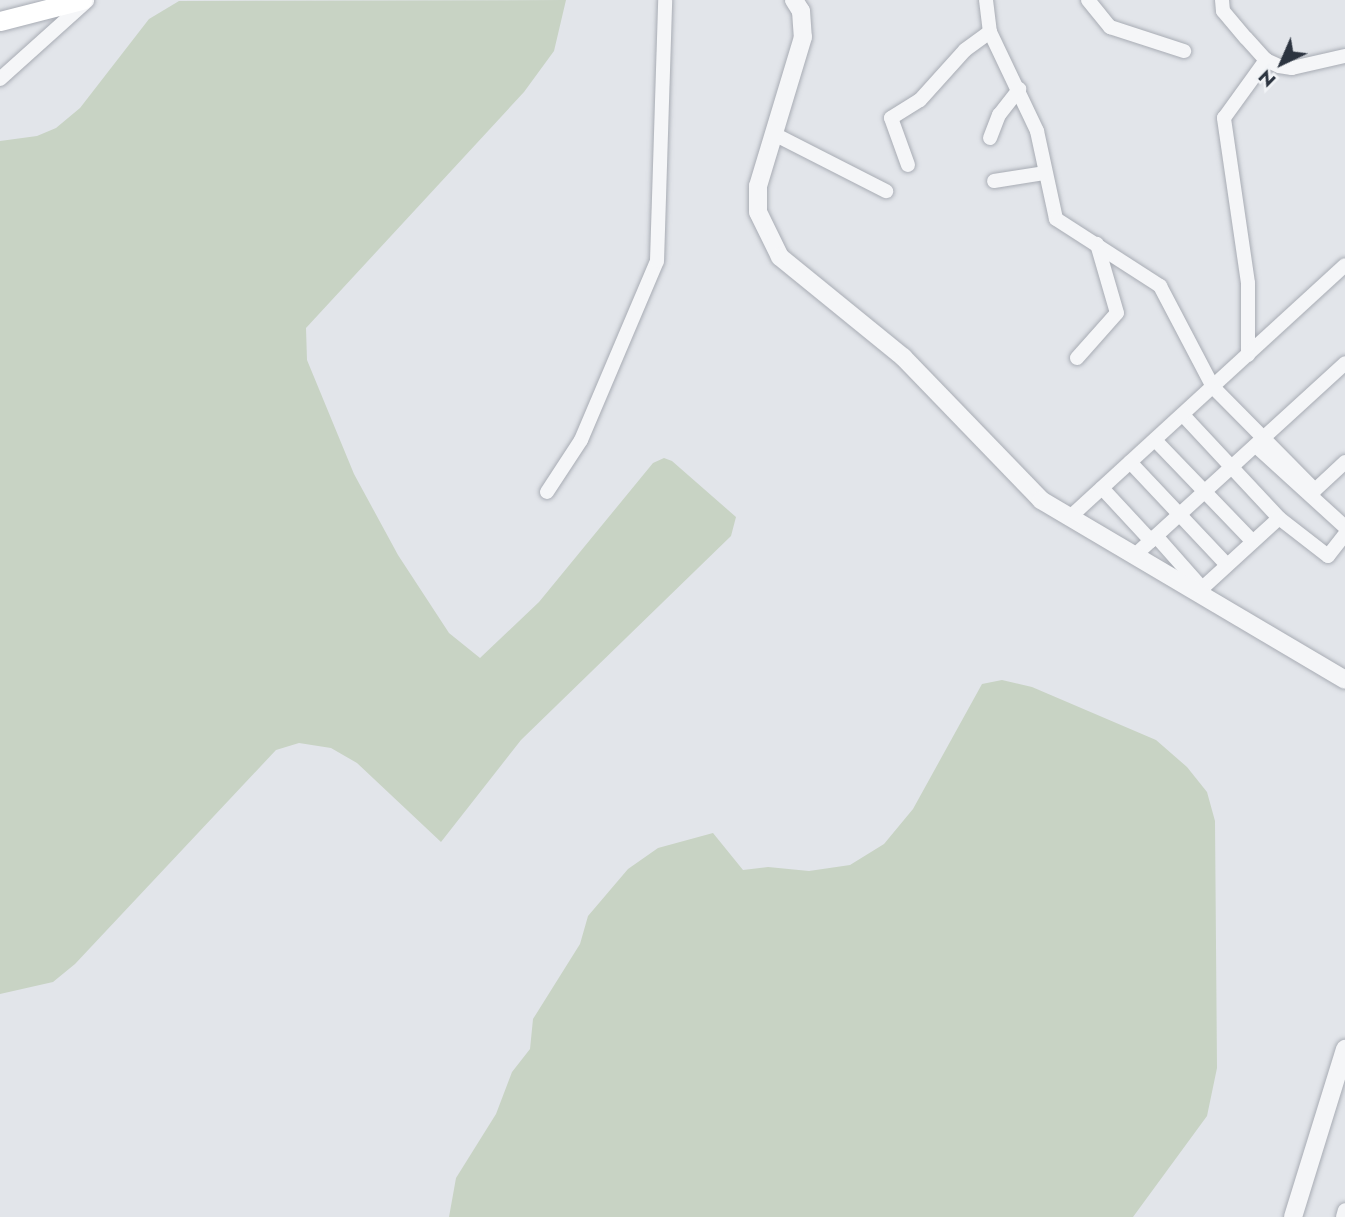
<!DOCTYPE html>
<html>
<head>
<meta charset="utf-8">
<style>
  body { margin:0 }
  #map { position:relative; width:1345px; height:1217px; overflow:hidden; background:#e2e5ea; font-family:Jost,sans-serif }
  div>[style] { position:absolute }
  .green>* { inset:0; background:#c8d3c4 }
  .roads { filter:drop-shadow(0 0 2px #a8acb4) drop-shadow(0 0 2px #a8acb4) }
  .minor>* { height:14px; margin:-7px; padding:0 7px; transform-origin:7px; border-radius:7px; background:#f5f6f8 }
  .tertiary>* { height:18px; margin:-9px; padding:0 9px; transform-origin:9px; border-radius:9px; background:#f5f6f8 }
  .secondary>* { height:19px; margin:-9.5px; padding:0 9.5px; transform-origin:9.5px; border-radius:9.5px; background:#fff }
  span { translate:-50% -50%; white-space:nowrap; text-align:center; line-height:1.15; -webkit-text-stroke:6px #f2f4f7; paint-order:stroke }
  .north { position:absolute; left:1247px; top:28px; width:70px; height:70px; -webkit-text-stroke:5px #f2f4f7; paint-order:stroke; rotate:224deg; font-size:19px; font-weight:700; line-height:28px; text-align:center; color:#2c3440 }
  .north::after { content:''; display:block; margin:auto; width:24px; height:32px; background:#2c3440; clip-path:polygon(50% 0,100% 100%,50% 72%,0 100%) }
</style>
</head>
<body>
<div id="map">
  <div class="green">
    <i style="clip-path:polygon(566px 0,554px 51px,524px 92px,306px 328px,307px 360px,354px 474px,398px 555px,449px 633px,480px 658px,539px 602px,653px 463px,664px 458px,672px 461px,736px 517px,731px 536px,521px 740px,441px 842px,357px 763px,331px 748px,299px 743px,276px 750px,75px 964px,53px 982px,0 994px,0 141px,37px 136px,56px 128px,80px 108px,149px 19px,179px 1px)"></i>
    <i style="clip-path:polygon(1002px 680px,1032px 687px,1156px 740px,1187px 767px,1207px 792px,1215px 821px,1217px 1068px,1207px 1116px,1133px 1217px,449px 1217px,456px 1178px,496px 1114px,512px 1072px,530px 1049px,533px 1019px,580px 944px,588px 916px,628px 869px,658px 848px,713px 833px,743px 870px,768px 867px,809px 871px,850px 865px,884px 844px,913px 809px,982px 684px)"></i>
  </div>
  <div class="roads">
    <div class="minor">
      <i style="left:986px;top:0;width:32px;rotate:83deg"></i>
      <i style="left:990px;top:32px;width:110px;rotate:64.6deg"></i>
      <i style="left:1037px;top:131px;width:90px;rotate:77.8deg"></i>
      <i style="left:1056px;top:219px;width:124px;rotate:32.8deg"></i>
      <i style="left:1160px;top:286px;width:114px;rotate:62.3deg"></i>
      <i style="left:1213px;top:387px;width:145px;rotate:45.3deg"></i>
      <i style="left:1315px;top:490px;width:41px;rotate:-43deg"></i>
      <i style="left:1088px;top:0;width:35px;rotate:51deg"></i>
      <i style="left:1110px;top:27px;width:78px;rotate:18deg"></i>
      <i style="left:1222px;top:0;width:11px;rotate:85deg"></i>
      <i style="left:1223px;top:11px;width:35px;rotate:50deg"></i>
      <i style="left:1246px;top:38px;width:30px;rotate:48deg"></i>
      <i style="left:1266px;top:60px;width:14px;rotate:25deg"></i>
      <i style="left:1279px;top:66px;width:13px;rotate:9deg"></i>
      <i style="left:1292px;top:68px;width:54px;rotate:-12.8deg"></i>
      <i style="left:0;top:79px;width:117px;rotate:-41.9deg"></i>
      <i style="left:774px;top:134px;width:126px;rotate:27deg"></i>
      <i style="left:990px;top:138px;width:25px;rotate:-69deg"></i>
      <i style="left:999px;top:115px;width:33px;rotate:-52deg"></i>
      <i style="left:908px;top:165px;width:50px;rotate:-109.9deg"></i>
      <i style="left:891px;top:118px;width:34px;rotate:-32deg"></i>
      <i style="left:920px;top:100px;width:67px;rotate:-48deg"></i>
      <i style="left:965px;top:50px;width:31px;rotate:-36deg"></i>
      <i style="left:994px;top:181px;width:52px;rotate:-8.9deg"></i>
      <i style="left:1248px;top:355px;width:72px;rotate:-90deg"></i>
      <i style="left:1248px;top:283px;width:167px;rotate:-98.3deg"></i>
      <i style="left:1224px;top:118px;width:72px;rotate:-54.1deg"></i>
      <i style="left:1077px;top:358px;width:60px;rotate:-48.4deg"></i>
      <i style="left:1117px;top:313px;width:72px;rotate:-106.2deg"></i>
      <i style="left:1183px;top:415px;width:141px;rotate:47deg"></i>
      <i style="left:1155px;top:440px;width:141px;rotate:46.1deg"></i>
      <i style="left:1256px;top:446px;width:120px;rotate:42.3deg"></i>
      <i style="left:1130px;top:462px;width:141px;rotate:46.7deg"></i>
      <i style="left:1102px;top:488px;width:72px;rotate:47.2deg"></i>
      <i style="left:547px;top:492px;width:62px;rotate:-56.8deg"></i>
      <i style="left:581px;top:440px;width:194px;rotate:-67deg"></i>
      <i style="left:657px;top:261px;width:261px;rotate:-88.2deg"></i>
      <i style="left:1069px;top:518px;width:374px;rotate:-42.5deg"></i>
      <i style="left:1156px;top:536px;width:69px;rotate:48.5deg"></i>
      <i style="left:1134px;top:556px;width:286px;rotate:-42.4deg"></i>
      <i style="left:1197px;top:593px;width:111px;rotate:-42.4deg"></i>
      <i style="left:1279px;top:518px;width:62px;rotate:37.8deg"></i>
      <i style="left:1328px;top:556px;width:28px;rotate:-52deg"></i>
      <i style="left:1343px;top:1217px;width:7px;rotate:-74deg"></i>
    </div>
    <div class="tertiary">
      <i style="left:794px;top:0;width:13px;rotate:58deg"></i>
      <i style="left:801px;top:11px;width:26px;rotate:86deg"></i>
      <i style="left:803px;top:37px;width:156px;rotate:106.8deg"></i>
      <i style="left:758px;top:186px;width:26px;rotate:90deg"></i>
      <i style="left:758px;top:212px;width:50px;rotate:63.9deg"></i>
      <i style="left:780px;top:257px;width:159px;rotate:39.1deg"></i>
      <i style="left:903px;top:357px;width:199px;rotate:46deg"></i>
      <i style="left:1041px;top:500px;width:353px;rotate:30.6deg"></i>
      <i style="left:1293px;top:1217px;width:176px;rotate:-72.8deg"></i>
    </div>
    <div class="secondary">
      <i style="left:0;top:21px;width:85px;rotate:-14.4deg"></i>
    </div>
  </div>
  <div class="north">N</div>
</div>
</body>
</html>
